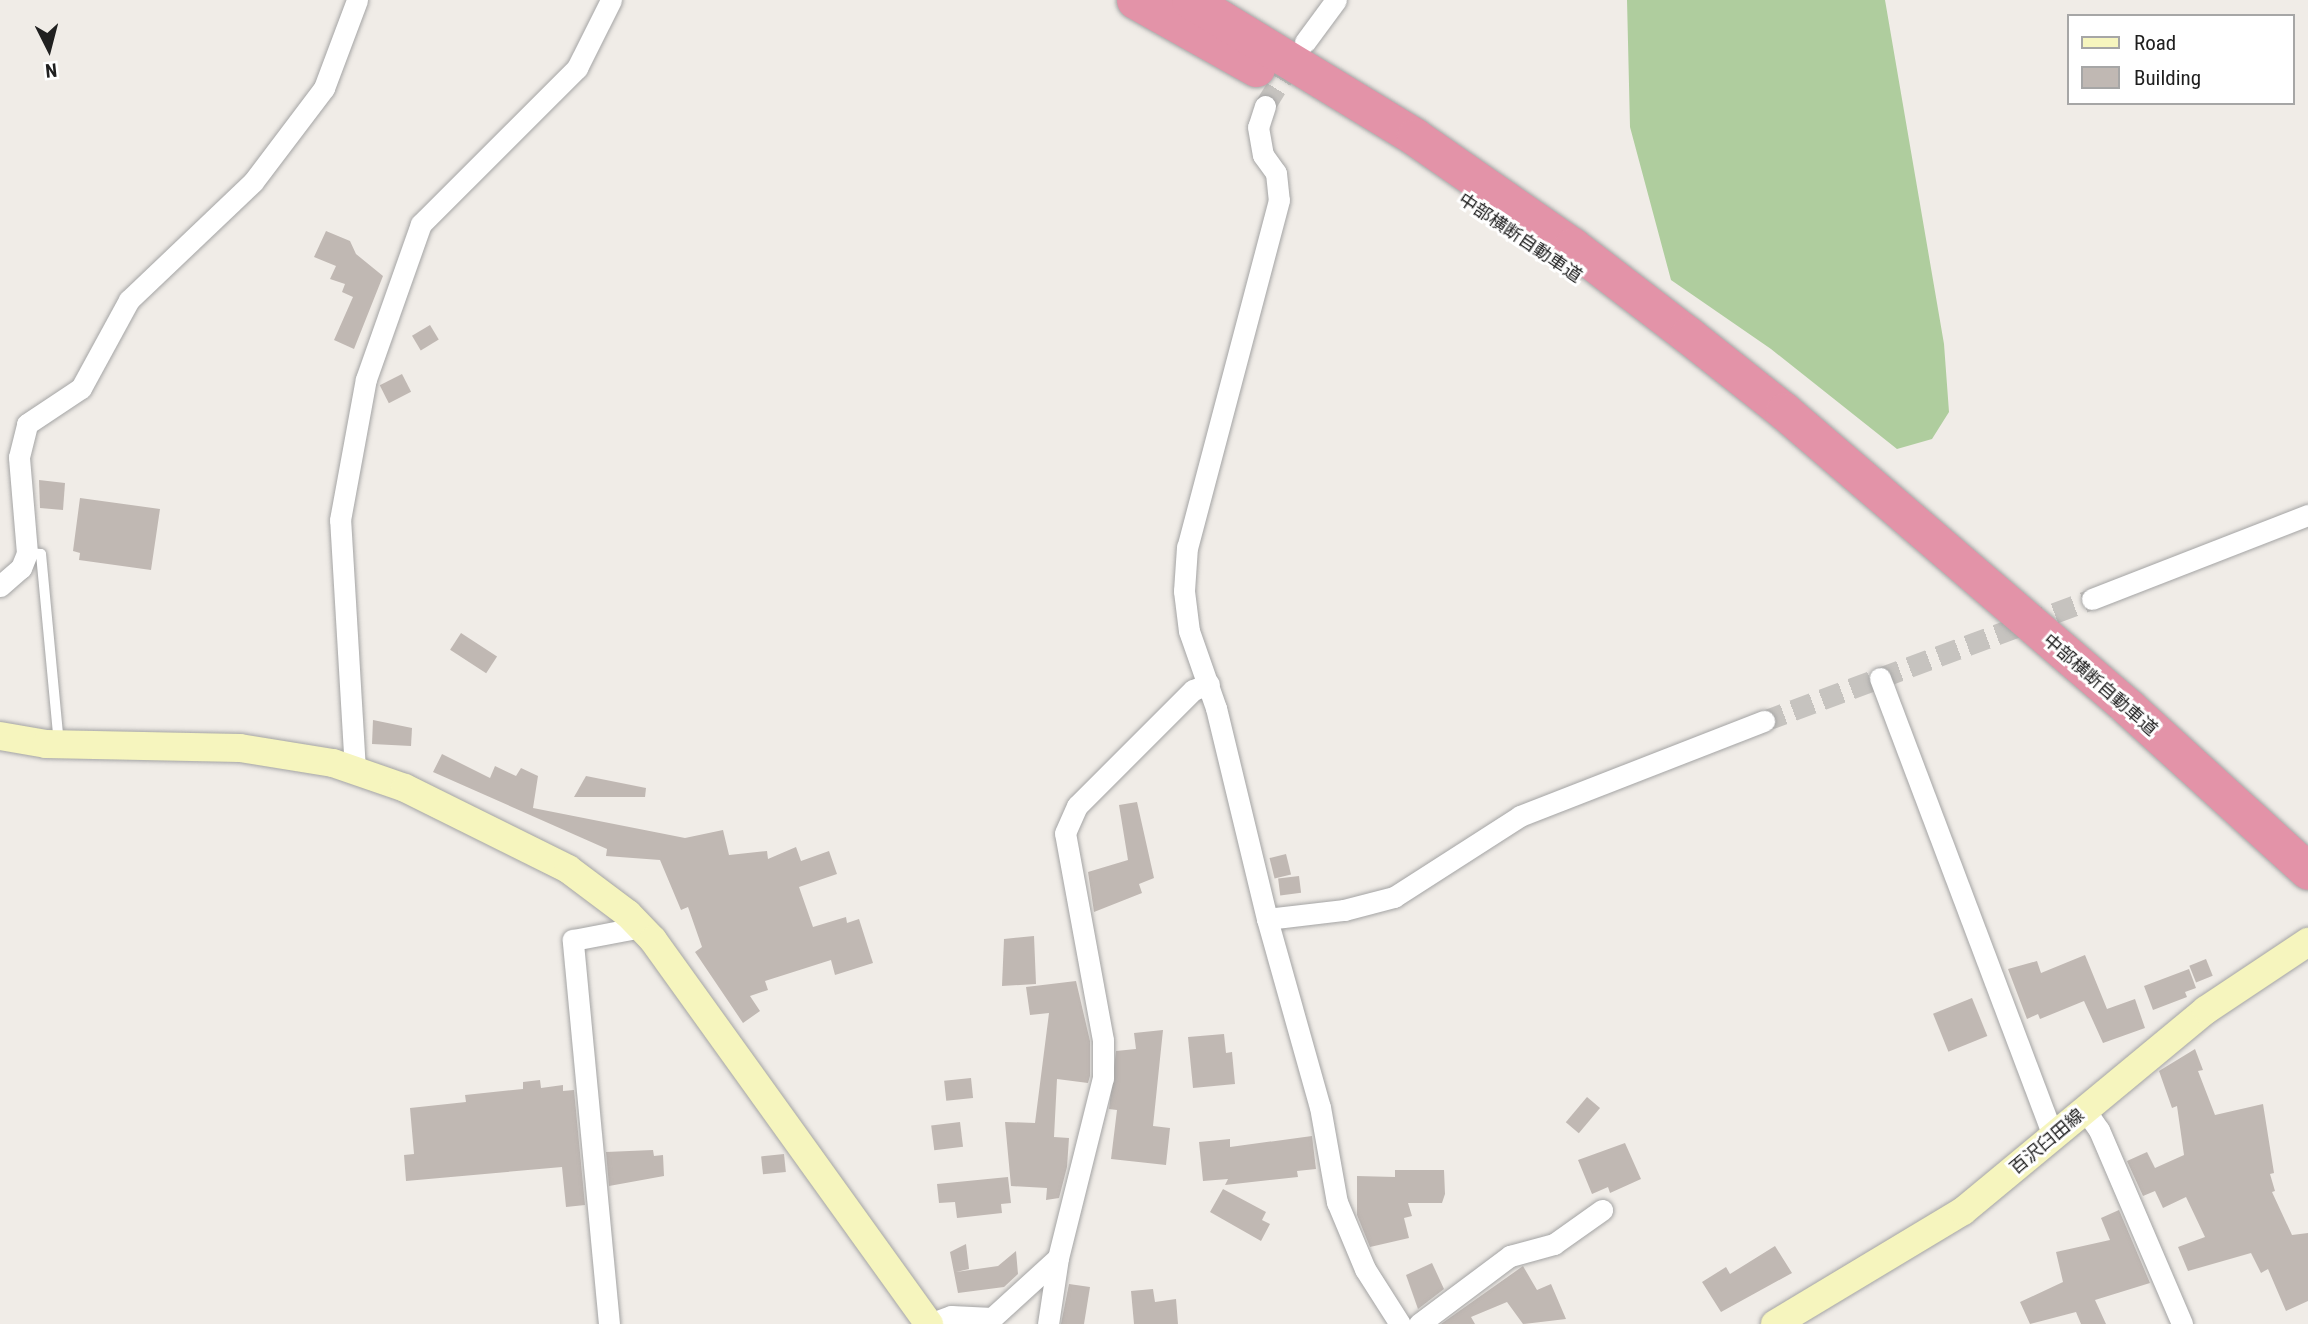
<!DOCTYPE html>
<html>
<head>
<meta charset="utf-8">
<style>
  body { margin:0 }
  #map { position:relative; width:2308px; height:1324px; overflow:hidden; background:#f0ece7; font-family:"Roboto Condensed","Noto Sans JP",sans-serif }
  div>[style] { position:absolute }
  .forest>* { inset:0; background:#afcd9e }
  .building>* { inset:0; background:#c0b8b3; transform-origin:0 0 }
  .minor-tunnel>* { height:21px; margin-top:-10.5px; transform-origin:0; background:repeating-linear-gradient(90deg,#c6c3bf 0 21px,transparent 0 31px) }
  .roads { filter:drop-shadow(0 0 2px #a4a4a4) drop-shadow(0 0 2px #a4a4a4) }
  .service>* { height:10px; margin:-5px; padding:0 5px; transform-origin:5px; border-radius:5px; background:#fff }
  .minor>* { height:21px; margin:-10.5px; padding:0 10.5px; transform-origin:10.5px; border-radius:10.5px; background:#fff }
  .secondary>* { height:28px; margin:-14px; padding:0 14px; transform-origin:14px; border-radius:14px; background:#f6f5be }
  .motorway>* { height:37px; margin:-18.5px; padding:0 18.5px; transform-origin:18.5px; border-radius:18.5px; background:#e393a8 }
  span { translate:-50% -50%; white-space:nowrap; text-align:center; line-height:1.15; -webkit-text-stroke:6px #fff; paint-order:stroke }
  .street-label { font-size:18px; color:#202020 }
  .legend { position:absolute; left:2067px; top:14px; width:228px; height:91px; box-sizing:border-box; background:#fff; border:2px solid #a6a6a6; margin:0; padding:9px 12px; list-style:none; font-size:21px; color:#202020 }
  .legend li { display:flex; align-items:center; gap:14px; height:35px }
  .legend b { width:35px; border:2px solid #a6a6a6 }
  .north { position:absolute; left:14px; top:14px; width:70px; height:70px; -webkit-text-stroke:5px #fff; paint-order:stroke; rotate:174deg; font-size:19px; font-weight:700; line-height:28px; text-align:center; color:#202020 }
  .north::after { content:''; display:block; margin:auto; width:24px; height:32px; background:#202020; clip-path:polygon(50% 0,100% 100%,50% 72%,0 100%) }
</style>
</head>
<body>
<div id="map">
  <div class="forest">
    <i style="clip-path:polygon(1627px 0,1885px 0,1944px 344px,1949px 412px,1932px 439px,1897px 449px,1771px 349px,1671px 280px,1630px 127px)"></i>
  </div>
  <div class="building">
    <i style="clip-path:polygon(326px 231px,350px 241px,356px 254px,383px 276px,354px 349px,334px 340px,353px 297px,342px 292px,345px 284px,330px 279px,336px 266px,314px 257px)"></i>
    <i style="left:430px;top:325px;width:17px;height:21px;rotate:59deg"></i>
    <i style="left:402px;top:374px;width:20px;height:25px;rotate:63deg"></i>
    <i style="clip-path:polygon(39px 480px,65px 483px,63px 510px,40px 508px)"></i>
    <i style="clip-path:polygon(80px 498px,160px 509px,151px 570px,79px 560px,80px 553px,73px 551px)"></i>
    <i style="left:461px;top:633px;width:43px;height:20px;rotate:33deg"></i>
    <i style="clip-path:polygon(373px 720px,412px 728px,411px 746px,372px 744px)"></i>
    <i style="clip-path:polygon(442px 754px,490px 778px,495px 766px,516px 776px,521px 768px,538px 776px,533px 808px,685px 838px,723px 830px,729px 855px,767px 851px,768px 859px,796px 847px,801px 861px,829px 851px,837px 874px,799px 887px,813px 927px,846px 917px,847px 923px,859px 919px,873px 963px,835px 975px,831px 960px,765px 981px,768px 990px,750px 996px,760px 1011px,743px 1023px,695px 952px,702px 947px,688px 907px,681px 910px,660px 860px,606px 856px,607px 849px,433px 772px)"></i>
    <i style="clip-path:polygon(586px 776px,646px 788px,645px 797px,574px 797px)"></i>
    <i style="clip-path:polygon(1137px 802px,1154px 878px,1139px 884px,1142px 893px,1094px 912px,1088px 872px,1128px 860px,1119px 805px)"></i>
    <i style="left:1286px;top:854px;width:21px;height:17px;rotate:76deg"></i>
    <i style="left:1299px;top:876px;width:17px;height:21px;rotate:83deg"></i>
    <i style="clip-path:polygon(1034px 936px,1036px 984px,1002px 986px,1004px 939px)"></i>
    <i style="clip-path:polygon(2085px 955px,2107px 1009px,2135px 999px,2145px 1028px,2103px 1043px,2084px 1001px,2040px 1019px,2038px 1014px,2027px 1019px,2008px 969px,2037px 961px,2041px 973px)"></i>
    <i style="left:2206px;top:959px;width:18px;height:18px;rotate:68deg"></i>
    <i style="clip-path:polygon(2189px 969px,2196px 988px,2185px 992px,2187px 997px,2153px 1010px,2144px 986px)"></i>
    <i style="clip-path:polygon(1076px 981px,1090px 1041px,1090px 1076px,1088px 1083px,1057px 1079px,1054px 1137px,1069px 1138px,1067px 1167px,1059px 1198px,1046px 1200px,1047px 1188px,1011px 1186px,1005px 1122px,1035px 1123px,1049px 1013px,1030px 1015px,1026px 987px)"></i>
    <i style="left:1972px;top:998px;width:41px;height:42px;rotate:68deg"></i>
    <i style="clip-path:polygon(1163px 1030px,1153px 1126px,1170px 1128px,1166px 1165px,1111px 1159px,1117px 1110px,1109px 1109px,1116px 1051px,1136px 1049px,1134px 1033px)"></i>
    <i style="clip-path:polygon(1224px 1034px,1226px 1053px,1232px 1052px,1235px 1084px,1193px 1088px,1188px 1037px)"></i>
    <i style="clip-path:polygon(2195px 1049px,2203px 1070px,2198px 1071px,2215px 1115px,2263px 1104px,2274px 1173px,2270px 1174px,2275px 1191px,2272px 1192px,2292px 1235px,2308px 1233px,2308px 1301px,2286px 1311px,2268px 1269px,2261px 1273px,2251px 1253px,2188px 1271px,2178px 1247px,2205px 1237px,2186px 1197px,2163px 1208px,2155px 1191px,2143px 1196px,2127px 1161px,2147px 1152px,2155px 1168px,2184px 1155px,2177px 1106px,2172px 1108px,2159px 1071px)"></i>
    <i style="left:971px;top:1078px;width:20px;height:27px;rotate:84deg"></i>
    <i style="clip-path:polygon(540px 1080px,541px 1088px,563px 1085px,563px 1091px,574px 1090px,585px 1205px,566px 1207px,562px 1167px,406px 1181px,404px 1155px,414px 1154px,410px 1108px,466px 1102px,465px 1095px,523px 1089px,523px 1082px)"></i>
    <i style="left:1587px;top:1097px;width:17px;height:33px;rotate:40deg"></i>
    <i style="left:960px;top:1122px;width:25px;height:29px;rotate:83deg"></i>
    <i style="clip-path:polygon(1312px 1136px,1316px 1169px,1297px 1171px,1298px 1177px,1225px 1185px,1228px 1179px,1203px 1181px,1199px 1142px,1230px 1139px,1230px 1147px)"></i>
    <i style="clip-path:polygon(1625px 1143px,1641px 1179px,1610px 1193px,1608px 1187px,1592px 1194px,1578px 1160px)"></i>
    <i style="clip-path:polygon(653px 1150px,654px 1156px,663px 1155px,664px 1176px,609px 1186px,606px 1152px)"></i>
    <i style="left:784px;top:1154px;width:18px;height:23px;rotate:84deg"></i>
    <i style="clip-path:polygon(1395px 1170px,1444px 1170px,1445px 1194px,1442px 1203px,1408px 1203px,1412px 1216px,1404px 1218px,1409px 1238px,1370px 1247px,1357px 1215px,1357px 1176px,1395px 1177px)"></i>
    <i style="clip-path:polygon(1008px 1177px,1011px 1203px,1001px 1204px,1002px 1213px,957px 1218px,955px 1202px,939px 1203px,937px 1184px)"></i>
    <i style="clip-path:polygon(1223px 1189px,1266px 1212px,1262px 1220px,1270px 1224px,1261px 1241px,1210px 1212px)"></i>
    <i style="clip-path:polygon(2119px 1210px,2150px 1283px,2095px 1300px,2106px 1324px,2081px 1324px,2076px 1312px,2030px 1324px,2020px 1302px,2063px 1282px,2056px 1252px,2110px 1240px,2101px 1218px)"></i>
    <i style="clip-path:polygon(966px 1244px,969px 1269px,956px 1272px,998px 1266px,1016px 1251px,1018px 1274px,1004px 1287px,958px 1293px,950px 1252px)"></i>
    <i style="clip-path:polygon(1775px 1246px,1792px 1273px,1721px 1312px,1702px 1282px,1726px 1267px,1730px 1274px)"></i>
    <i style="clip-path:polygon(1432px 1263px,1444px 1289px,1418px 1309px,1406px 1275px)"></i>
    <i style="clip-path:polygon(1523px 1266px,1537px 1290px,1551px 1284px,1566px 1319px,1523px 1324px,1507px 1302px,1471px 1317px,1475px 1324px,1441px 1324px)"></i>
    <i style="clip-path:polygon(1069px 1284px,1090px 1287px,1084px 1324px,1061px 1324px)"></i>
    <i style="clip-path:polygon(1153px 1289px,1155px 1302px,1176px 1299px,1178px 1324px,1134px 1324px,1131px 1291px)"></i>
  </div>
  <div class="minor-tunnel">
    <i style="left:1265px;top:106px;width:61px;rotate:-58.4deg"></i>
    <i style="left:1764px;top:721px;width:350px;rotate:-20.4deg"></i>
  </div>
  <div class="roads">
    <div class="service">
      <i style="left:27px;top:553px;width:14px;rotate:4deg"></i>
      <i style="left:41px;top:554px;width:191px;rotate:84.6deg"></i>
    </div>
    <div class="minor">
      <i style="left:1305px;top:42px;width:52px;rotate:-53.6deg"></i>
      <i style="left:1265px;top:106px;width:22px;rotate:108deg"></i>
      <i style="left:1258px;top:127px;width:28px;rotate:80deg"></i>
      <i style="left:1263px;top:155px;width:22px;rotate:54deg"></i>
      <i style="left:1276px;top:173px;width:27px;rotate:84deg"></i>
      <i style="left:1279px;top:200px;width:359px;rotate:104.8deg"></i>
      <i style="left:1187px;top:547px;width:44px;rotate:93.9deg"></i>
      <i style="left:1184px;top:591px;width:40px;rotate:82.9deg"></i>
      <i style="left:1189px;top:631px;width:82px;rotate:70.7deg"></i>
      <i style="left:1216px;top:708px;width:217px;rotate:76.4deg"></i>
      <i style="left:1267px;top:919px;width:195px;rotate:74.3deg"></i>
      <i style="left:1320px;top:1107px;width:97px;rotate:79.9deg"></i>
      <i style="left:1337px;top:1202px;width:73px;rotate:67.3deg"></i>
      <i style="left:1365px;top:1269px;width:65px;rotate:57.5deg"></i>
      <i style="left:0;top:586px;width:28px;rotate:-41deg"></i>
      <i style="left:21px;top:568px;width:16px;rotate:-68deg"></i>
      <i style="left:27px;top:553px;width:96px;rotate:-94.8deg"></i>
      <i style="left:19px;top:457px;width:34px;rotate:-76deg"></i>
      <i style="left:27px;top:424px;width:65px;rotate:-33.7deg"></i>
      <i style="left:81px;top:388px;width:100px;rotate:-61.4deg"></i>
      <i style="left:129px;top:300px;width:171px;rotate:-43.6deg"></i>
      <i style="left:253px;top:182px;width:118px;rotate:-52.9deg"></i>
      <i style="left:324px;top:88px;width:94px;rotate:-69.4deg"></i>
      <i style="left:2092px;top:599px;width:232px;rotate:-21.3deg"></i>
      <i style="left:1880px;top:678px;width:491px;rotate:69.3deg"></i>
      <i style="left:355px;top:770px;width:250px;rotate:-93.4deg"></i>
      <i style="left:340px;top:520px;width:143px;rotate:-79.6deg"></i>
      <i style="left:366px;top:379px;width:164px;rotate:-70.5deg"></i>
      <i style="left:421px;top:224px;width:221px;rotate:-45deg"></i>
      <i style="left:577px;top:68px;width:76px;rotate:-63.4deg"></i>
      <i style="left:1267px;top:919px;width:78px;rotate:-6.7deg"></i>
      <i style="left:1344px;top:910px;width:52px;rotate:-14.6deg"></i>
      <i style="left:1394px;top:897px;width:150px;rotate:-32.7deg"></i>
      <i style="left:1520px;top:816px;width:262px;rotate:-21.3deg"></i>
      <i style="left:2085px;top:1110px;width:24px;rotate:55deg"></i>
      <i style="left:2099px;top:1130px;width:211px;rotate:66.8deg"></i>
      <i style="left:609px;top:1324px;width:386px;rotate:-95.4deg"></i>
      <i style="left:573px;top:940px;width:69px;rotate:-10.8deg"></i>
      <i style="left:929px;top:1324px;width:23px;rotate:-20deg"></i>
      <i style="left:951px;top:1316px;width:41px;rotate:2.8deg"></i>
      <i style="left:992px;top:1318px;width:89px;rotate:-42.3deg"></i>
      <i style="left:1048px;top:1324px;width:67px;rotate:-81.4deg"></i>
      <i style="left:1058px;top:1258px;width:186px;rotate:-76deg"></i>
      <i style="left:1103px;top:1078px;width:38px;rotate:-90deg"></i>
      <i style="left:1103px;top:1040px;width:210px;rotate:-100.4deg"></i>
      <i style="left:1065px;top:833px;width:30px;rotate:-66deg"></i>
      <i style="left:1077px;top:806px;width:164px;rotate:-45deg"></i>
      <i style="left:1193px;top:690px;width:17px;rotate:-21deg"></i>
      <i style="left:1419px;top:1324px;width:114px;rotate:-36.8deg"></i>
      <i style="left:1510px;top:1256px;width:46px;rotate:-15.3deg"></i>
      <i style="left:1554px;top:1244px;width:59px;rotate:-35.3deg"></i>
    </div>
    <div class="secondary">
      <i style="left:0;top:736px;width:47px;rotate:9.9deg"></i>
      <i style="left:46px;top:744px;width:194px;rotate:1.2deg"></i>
      <i style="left:240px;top:748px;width:94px;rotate:9.2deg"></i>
      <i style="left:333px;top:763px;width:76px;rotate:19.1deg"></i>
      <i style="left:405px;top:788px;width:182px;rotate:26.4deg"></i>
      <i style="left:568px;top:869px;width:75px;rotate:36.9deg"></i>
      <i style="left:628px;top:914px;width:36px;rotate:46deg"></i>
      <i style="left:653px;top:940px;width:473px;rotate:54.3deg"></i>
      <i style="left:1775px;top:1324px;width:219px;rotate:-31deg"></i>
      <i style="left:1963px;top:1211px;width:315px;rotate:-39.6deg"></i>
      <i style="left:2206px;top:1010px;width:123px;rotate:-33.7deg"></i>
    </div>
    <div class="motorway">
      <i style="left:1135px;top:0;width:139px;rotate:29.3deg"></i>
      <i style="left:1190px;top:0;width:263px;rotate:31.3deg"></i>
      <i style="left:1415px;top:137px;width:191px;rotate:34.8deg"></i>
      <i style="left:1572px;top:246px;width:146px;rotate:37.5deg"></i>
      <i style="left:1688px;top:335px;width:122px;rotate:38.4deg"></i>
      <i style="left:1784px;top:411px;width:455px;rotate:40.7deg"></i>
      <i style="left:2129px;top:708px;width:242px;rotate:42.3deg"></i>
    </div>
  </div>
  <div class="street-label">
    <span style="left:1520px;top:238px;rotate:34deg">中部横断自動車道</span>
    <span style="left:2100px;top:685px;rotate:41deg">中部横断自動車道</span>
    <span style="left:2047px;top:1142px;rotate:-40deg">百沢臼田線</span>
  </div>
  <ul class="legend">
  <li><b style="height:9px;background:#f6f5be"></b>Road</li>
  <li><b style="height:19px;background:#c0b8b3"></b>Building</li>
  </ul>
  <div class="north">N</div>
</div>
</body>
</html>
